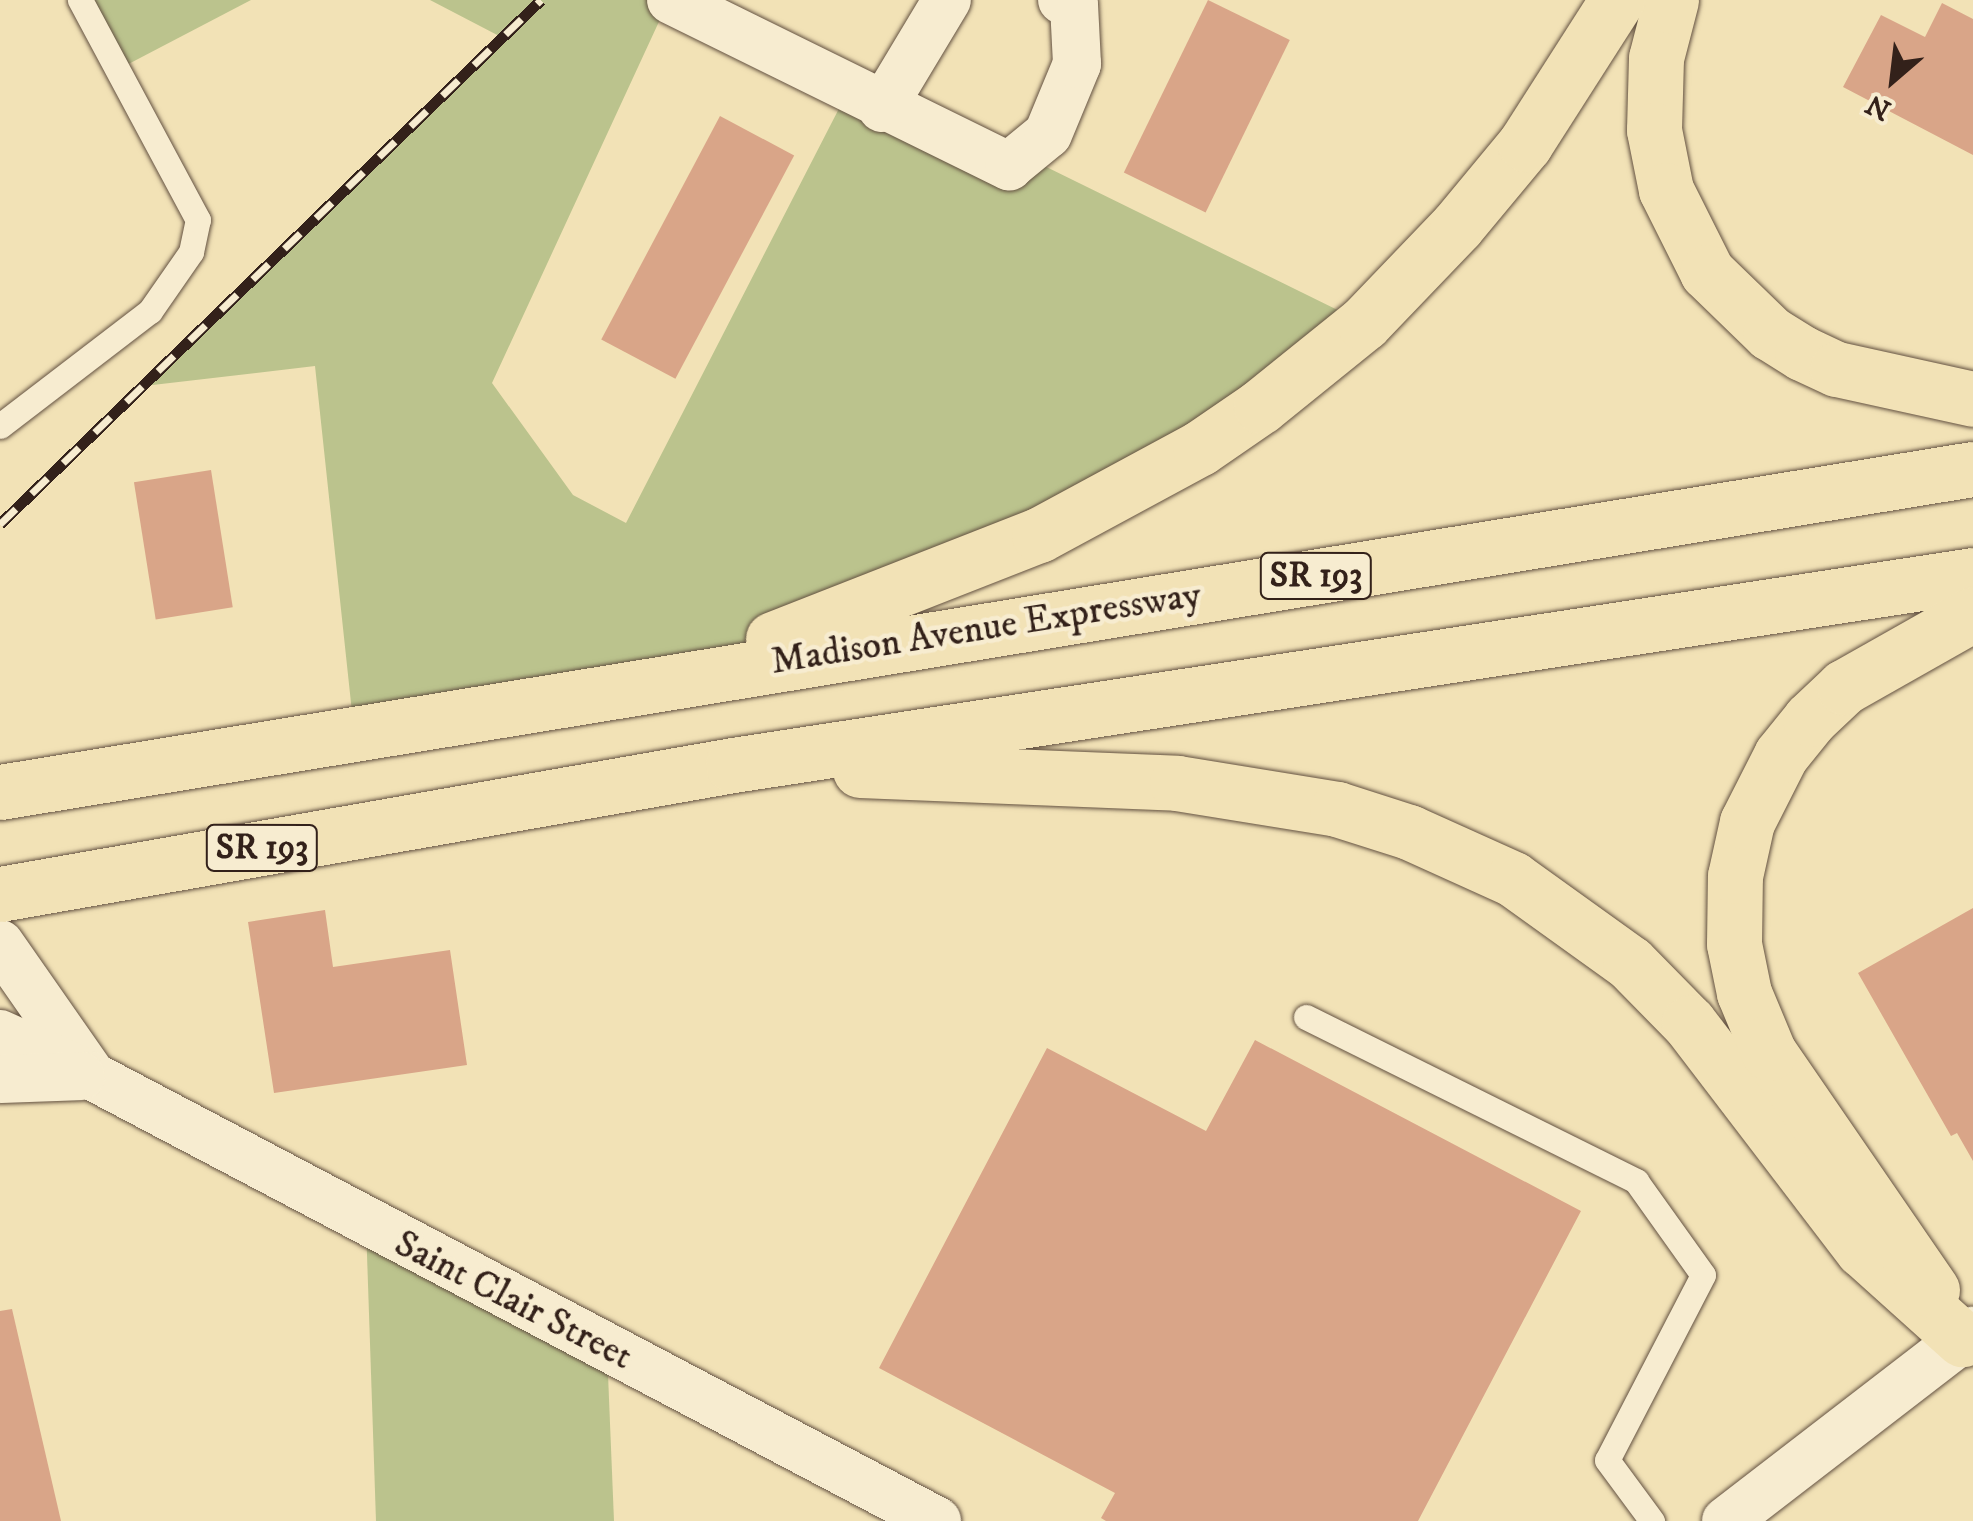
<!DOCTYPE html>
<html>
<head>
<meta charset="utf-8">
<style>
  body { margin:0 }
  #map { position:relative; width:1973px; height:1521px; overflow:hidden; background:#f2e2b6; font-family:"IM FELL DW Pica",serif }
  div>[style] { position:absolute }
  .green>* { inset:0; background:#bbc38d }
  .building>* { inset:0; background:#d9a588; transform-origin:0 0 }
  .roads { filter:drop-shadow(0 0 2px #635141) drop-shadow(0 0 2px #635141) }
  .lane>* { height:25px; margin:-12.5px; padding:0 12.5px; transform-origin:12.5px; border-radius:12.5px; background:#f7ecd0 }
  .street>* { height:48px; margin:-24px; padding:0 24px; transform-origin:24px; border-radius:24px; background:#f7ecd0 }
  .highway>* { height:55px; margin:-27.5px; padding:0 27.5px; transform-origin:27.5px; border-radius:27.5px; background:#f2e2b6 }
  .rail>* { height:11px; margin-top:-5.5px; transform-origin:0; background:repeating-linear-gradient(90deg,#f7ecd0 0 22px,#33211a 0 44px); box-sizing:border-box; border-block:2px solid #33211a }
  span { translate:-50% -50%; white-space:nowrap; text-align:center; line-height:1.15; -webkit-text-stroke:9px #f7ecd0; paint-order:stroke }
  .shield-label span { padding:2px 8px; background:#f7ecd0; border:2px solid; border-radius:8px; -webkit-text-stroke-width:0 }
  .shield-label { font-size:35px; color:#33211a; font-weight:700 }
  .street-label { font-size:38px; color:#33211a }
  .north { position:absolute; left:1843px; top:30px; width:100px; height:100px; -webkit-text-stroke:8px #f7ecd0; paint-order:stroke; rotate:208deg; font-size:28px; font-weight:700; line-height:40px; text-align:center; color:#33211a }
  .north::after { content:''; display:block; margin:auto; width:35px; height:45px; background:#33211a; clip-path:polygon(50% 0,100% 100%,50% 72%,0 100%) }
</style>
</head>
<body>
<div id="map">
  <div class="green">
    <i style="clip-path:polygon(80px 0,251px 0,117px 70px)"></i>
    <i style="clip-path:polygon(430px 0,669px 0,492px 383px,573px 495px,626px 523px,848px 91px,1022px 155px,1364px 323px,1261px 406px,658px 683px,354px 731px,315px 366px,144px 386px,503px 38px)"></i>
    <i style="clip-path:polygon(366px 1225px,607px 1350px,614px 1521px,376px 1521px)"></i>
  </div>
  <div class="building">
    <i style="left:1208px;top:0;width:91px;height:192px;rotate:26deg"></i>
    <i style="clip-path:polygon(1942px 3px,1973px 19px,1973px 155px,1843px 87px,1881px 15px,1925px 37px)"></i>
    <i style="left:720px;top:116px;width:84px;height:253px;rotate:28deg"></i>
    <i style="left:211px;top:470px;width:139px;height:78px;rotate:81deg"></i>
    <i style="clip-path:polygon(1973px 908px,1973px 1161px,1957px 1133px,1951px 1136px,1858px 973px)"></i>
    <i style="clip-path:polygon(325px 910px,333px 967px,450px 950px,467px 1065px,274px 1093px,248px 922px)"></i>
    <i style="clip-path:polygon(1255px 1040px,1581px 1211px,1418px 1521px,1106px 1521px,1101px 1518px,1115px 1493px,879px 1368px,1047px 1048px,1206px 1131px)"></i>
    <i style="clip-path:polygon(12px 1309px,61px 1521px,0 1521px,0 1311px)"></i>
  </div>
  <div class="roads">
    <div class="lane">
      <i style="left:0;top:426px;width:189px;rotate:-37.5deg"></i>
      <i style="left:150px;top:311px;width:72px;rotate:-55.2deg"></i>
      <i style="left:191px;top:252px;width:33px;rotate:-78deg"></i>
      <i style="left:198px;top:220px;width:250px;rotate:-118.2deg"></i>
      <i style="left:1306px;top:1017px;width:369px;rotate:26.4deg"></i>
      <i style="left:1636px;top:1181px;width:115px;rotate:54.5deg"></i>
      <i style="left:1703px;top:1275px;width:208px;rotate:117.4deg"></i>
      <i style="left:1607px;top:1460px;width:76px;rotate:53.6deg"></i>
    </div>
    <div class="street">
      <i style="left:671px;top:0;width:377px;rotate:26.2deg"></i>
      <i style="left:1009px;top:166px;width:50px;rotate:-39.4deg"></i>
      <i style="left:1048px;top:134px;width:76px;rotate:-67.5deg"></i>
      <i style="left:1077px;top:64px;width:59px;rotate:-92.9deg"></i>
      <i style="left:1074px;top:5px;width:13px;rotate:-157deg"></i>
      <i style="left:882px;top:108px;width:126px;rotate:-59deg"></i>
      <i style="left:0;top:944px;width:157px;rotate:55.1deg"></i>
      <i style="left:0;top:1034px;width:101px;rotate:24.5deg"></i>
      <i style="left:92px;top:1076px;width:955px;rotate:27.77deg"></i>
      <i style="left:0;top:1079px;width:81px;rotate:-2.1deg"></i>
      <i style="left:1726px;top:1521px;width:312px;rotate:-37.6deg"></i>
    </div>
    <div class="highway">
      <i style="left:1671px;top:0;width:60px;rotate:104.5deg"></i>
      <i style="left:1656px;top:58px;width:72px;rotate:91.6deg"></i>
      <i style="left:1654px;top:130px;width:61px;rotate:78.7deg"></i>
      <i style="left:1666px;top:190px;width:92px;rotate:63.4deg"></i>
      <i style="left:1707px;top:272px;width:88px;rotate:44.1deg"></i>
      <i style="left:1770px;top:333px;width:38px;rotate:32deg"></i>
      <i style="left:1802px;top:353px;width:38px;rotate:25deg"></i>
      <i style="left:1837px;top:369px;width:139px;rotate:12.4deg"></i>
      <i style="left:773px;top:639px;width:286px;rotate:-21.4deg"></i>
      <i style="left:1039px;top:535px;width:183px;rotate:-28.4deg"></i>
      <i style="left:1200px;top:448px;width:74px;rotate:-34.5deg"></i>
      <i style="left:1261px;top:406px;width:132px;rotate:-38.9deg"></i>
      <i style="left:1364px;top:323px;width:134px;rotate:-46.2deg"></i>
      <i style="left:1457px;top:226px;width:107px;rotate:-50.3deg"></i>
      <i style="left:1525px;top:144px;width:171px;rotate:-57.4deg"></i>
      <i style="left:860px;top:770px;width:317px;rotate:2.3deg"></i>
      <i style="left:1177px;top:783px;width:162px;rotate:9.2deg"></i>
      <i style="left:1337px;top:809px;width:76px;rotate:17.7deg"></i>
      <i style="left:1409px;top:832px;width:114px;rotate:24.3deg"></i>
      <i style="left:1513px;top:879px;width:144px;rotate:35.7deg"></i>
      <i style="left:1630px;top:963px;width:84px;rotate:45.5deg"></i>
      <i style="left:1689px;top:1023px;width:285px;rotate:52.6deg"></i>
      <i style="left:1862px;top:1249px;width:135px;rotate:42deg"></i>
      <i style="left:0;top:792px;width:1999px;rotate:-9.3deg"></i>
      <i style="left:0;top:894px;width:744px;rotate:-9.98deg"></i>
      <i style="left:733px;top:765px;width:1254px;rotate:-8.71deg"></i>
      <i style="left:1932px;top:1290px;width:288px;rotate:-124.5deg"></i>
      <i style="left:1769px;top:1053px;width:65px;rotate:-112.6deg"></i>
      <i style="left:1744px;top:993px;width:50px;rotate:-101.5deg"></i>
      <i style="left:1734px;top:944px;width:68px;rotate:-89.2deg"></i>
      <i style="left:1735px;top:876px;width:55px;rotate:-77.5deg"></i>
      <i style="left:1747px;top:822px;width:75px;rotate:-63.1deg"></i>
      <i style="left:1781px;top:755px;width:46px;rotate:-51.1deg"></i>
      <i style="left:1810px;top:719px;width:47px;rotate:-43.3deg"></i>
      <i style="left:1844px;top:687px;width:148px;rotate:-29.5deg"></i>
    </div>
  </div>
  <div class="rail">
    <i style="left:0;top:524px;width:753px;rotate:-44.09deg"></i>
  </div>
  <div class="shield-label">
    <span style="left:1316px;top:576px">SR 193</span>
    <span style="left:262px;top:848px">SR 193</span>
  </div>
  <div class="street-label">
    <span style="left:986px;top:629px;rotate:-9deg">Madison Avenue Expressway</span>
    <span style="left:513px;top:1301px;rotate:27deg">Saint Clair Street</span>
  </div>
  <div class="north">N</div>
</div>
</body>
</html>
